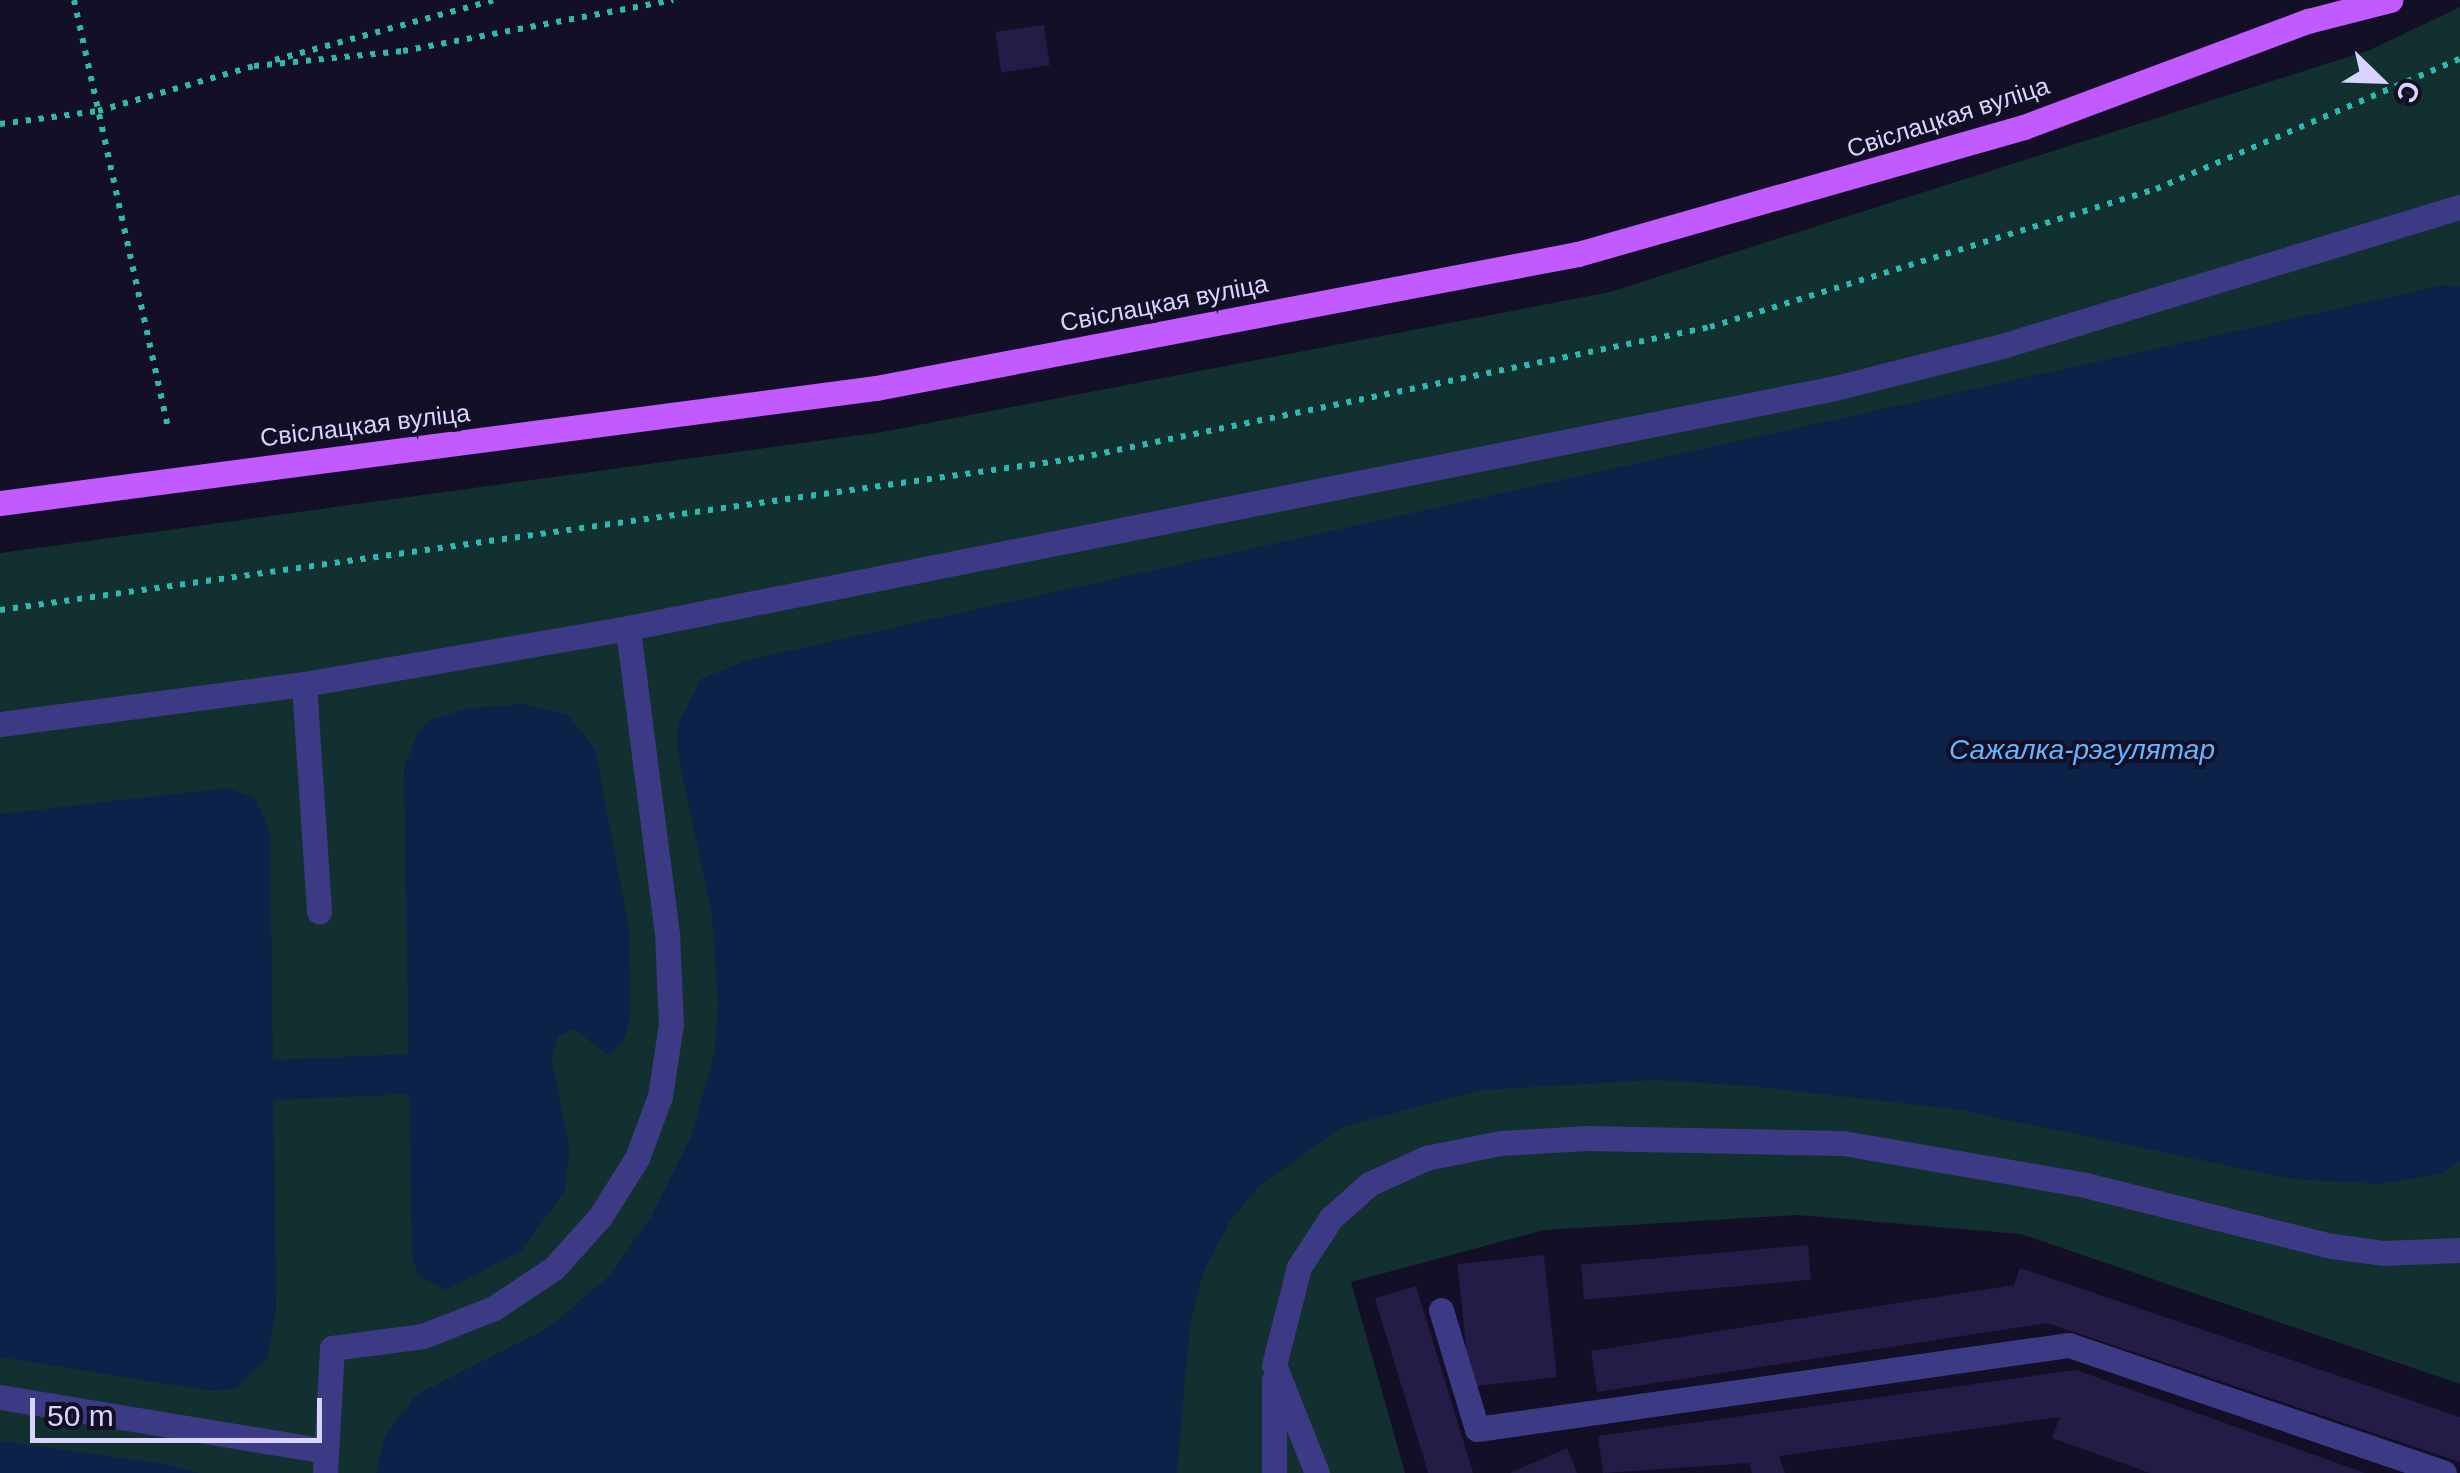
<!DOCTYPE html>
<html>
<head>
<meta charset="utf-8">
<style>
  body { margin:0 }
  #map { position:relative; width:2460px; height:1473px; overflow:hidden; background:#130f26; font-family:Helvetica,sans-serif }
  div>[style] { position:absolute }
  .green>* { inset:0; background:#12302f }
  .water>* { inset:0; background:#0c2248 }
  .canal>* { height:40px; margin:-20px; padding:0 20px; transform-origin:20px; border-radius:20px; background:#0c2248 }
  .building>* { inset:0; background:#241b47; transform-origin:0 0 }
  .path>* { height:6px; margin-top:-3px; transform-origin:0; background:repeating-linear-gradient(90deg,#2fb8b0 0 5px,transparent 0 13px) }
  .minor>* { height:25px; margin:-12.5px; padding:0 12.5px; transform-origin:12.5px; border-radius:12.5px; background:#3d3a85 }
  .major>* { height:25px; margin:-12.5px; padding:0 12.5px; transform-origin:12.5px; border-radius:12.5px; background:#c25bff }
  span { translate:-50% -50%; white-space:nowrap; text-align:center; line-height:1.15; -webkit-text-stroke:8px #130f26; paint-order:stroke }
  .street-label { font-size:25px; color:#d9d4ff }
  .water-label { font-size:28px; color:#62b6ff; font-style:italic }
  .north { position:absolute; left:2330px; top:30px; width:100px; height:100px; -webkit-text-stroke:8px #130f26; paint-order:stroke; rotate:113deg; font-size:28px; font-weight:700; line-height:40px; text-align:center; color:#d9d4ff }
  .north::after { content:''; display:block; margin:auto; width:35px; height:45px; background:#d9d4ff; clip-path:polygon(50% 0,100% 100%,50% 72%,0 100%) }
  .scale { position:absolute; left:30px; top:1398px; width:292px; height:45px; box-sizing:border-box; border:5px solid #d9d4ff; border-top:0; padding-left:12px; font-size:30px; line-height:35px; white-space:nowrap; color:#d9d4ff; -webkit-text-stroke:8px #130f26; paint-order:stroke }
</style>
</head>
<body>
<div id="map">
  <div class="green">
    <i style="clip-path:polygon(2460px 7px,2460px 1384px,2021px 1234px,1797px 1215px,1544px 1230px,1351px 1282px,1405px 1473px,0 1473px,0 553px,882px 432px,1610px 292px,2370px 50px)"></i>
  </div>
  <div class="water">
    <i style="clip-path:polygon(2444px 285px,2460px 287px,2460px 1161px,2441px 1174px,2380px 1184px,2291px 1179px,1960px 1110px,1753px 1086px,1654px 1080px,1481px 1090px,1342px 1127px,1259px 1186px,1229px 1223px,1204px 1270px,1190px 1324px,1177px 1473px,376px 1473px,385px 1436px,416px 1395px,548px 1328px,608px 1277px,651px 1217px,691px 1137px,715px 1051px,718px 1005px,712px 915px,677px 750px,678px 724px,701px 679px,747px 660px)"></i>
    <i style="clip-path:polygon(522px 704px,567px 714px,595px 749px,629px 928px,631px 1012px,625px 1037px,609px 1056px,574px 1029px,558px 1036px,552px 1059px,570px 1154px,564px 1192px,522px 1250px,446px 1290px,418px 1275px,412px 1253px,404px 768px,418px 732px,432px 719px,470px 708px)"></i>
    <i style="clip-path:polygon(228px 788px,256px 799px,270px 834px,276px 1310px,268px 1357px,236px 1388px,211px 1391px,0 1357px,0 814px)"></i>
    <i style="clip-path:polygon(0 1441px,165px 1464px,201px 1473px,0 1473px)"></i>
  </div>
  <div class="canal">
    <i style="left:272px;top:1080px;width:139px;rotate:-2.5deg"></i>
  </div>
  <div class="building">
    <i style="left:1044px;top:25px;width:41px;height:49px;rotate:82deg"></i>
    <i style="left:1808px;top:1245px;width:35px;height:228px;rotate:85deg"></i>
    <i style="left:1544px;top:1255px;width:123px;height:87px;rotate:84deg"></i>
    <i style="clip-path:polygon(2020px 1268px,2460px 1417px,2460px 1462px,2047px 1323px,1597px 1392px,1591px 1351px,2014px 1285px)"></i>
    <i style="left:1416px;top:1286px;width:195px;height:43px;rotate:73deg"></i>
    <i style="clip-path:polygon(2076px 1370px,2365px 1473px,2150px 1473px,2052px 1438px,2060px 1417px,1779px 1456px,1785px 1473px,1752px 1473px,1749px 1463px,1603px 1473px,1598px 1436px)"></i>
    <i style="clip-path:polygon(1567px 1448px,1577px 1473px,1510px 1473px)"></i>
  </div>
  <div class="path">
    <i style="left:74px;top:0;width:439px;rotate:77.6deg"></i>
    <i style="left:275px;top:60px;width:228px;rotate:-15.3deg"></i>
    <i style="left:0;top:124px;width:99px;rotate:-7.6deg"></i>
    <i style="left:98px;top:111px;width:162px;rotate:-16.1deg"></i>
    <i style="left:254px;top:66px;width:150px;rotate:-5.7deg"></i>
    <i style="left:403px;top:51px;width:275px;rotate:-10.7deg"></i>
    <i style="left:0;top:610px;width:1090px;rotate:-8.02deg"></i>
    <i style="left:1079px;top:458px;width:644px;rotate:-11.73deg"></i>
    <i style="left:1710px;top:327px;width:467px;rotate:-17.2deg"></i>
    <i style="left:2156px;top:189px;width:331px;rotate:-23.2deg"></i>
  </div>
  <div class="minor">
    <i style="left:304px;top:684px;width:228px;rotate:86.2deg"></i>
    <i style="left:0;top:724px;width:307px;rotate:-7.5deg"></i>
    <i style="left:304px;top:684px;width:329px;rotate:-9.8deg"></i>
    <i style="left:628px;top:628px;width:1227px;rotate:-11.24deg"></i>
    <i style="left:1831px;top:389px;width:176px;rotate:-14.1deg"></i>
    <i style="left:2002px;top:346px;width:479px;rotate:-16.9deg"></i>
    <i style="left:1441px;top:1310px;width:124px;rotate:73.2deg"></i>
    <i style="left:1477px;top:1429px;width:598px;rotate:-8.08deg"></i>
    <i style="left:2069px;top:1345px;width:396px;rotate:18.8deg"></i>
    <i style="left:0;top:1397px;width:329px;rotate:9.4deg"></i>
    <i style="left:325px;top:1473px;width:125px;rotate:-86.8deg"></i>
    <i style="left:332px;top:1348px;width:92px;rotate:-7.5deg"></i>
    <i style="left:423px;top:1336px;width:76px;rotate:-21.5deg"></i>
    <i style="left:494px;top:1308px;width:72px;rotate:-33.7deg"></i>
    <i style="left:554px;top:1268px;width:69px;rotate:-48deg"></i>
    <i style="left:600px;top:1217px;width:70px;rotate:-57.9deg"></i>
    <i style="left:637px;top:1158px;width:66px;rotate:-69.6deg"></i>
    <i style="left:660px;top:1096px;width:73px;rotate:-81.3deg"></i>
    <i style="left:671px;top:1024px;width:90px;rotate:-92.5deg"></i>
    <i style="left:667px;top:934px;width:308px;rotate:-97.3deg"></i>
    <i style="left:1274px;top:1473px;width:93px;rotate:-90deg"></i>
    <i style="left:1317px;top:1473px;width:116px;rotate:-111.7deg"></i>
    <i style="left:1274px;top:1365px;width:101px;rotate:-75.7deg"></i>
    <i style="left:1299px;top:1267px;width:59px;rotate:-56.9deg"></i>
    <i style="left:1331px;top:1218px;width:51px;rotate:-41.8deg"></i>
    <i style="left:1369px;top:1184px;width:63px;rotate:-24.5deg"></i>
    <i style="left:1426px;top:1158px;width:76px;rotate:-11.3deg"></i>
    <i style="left:1501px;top:1143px;width:85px;rotate:-3.4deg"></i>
    <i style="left:1586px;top:1138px;width:257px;rotate:1.1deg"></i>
    <i style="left:1843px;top:1143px;width:246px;rotate:9.8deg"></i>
    <i style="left:2085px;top:1185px;width:254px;rotate:13.9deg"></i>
    <i style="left:2332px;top:1246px;width:51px;rotate:7.8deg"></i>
    <i style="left:2383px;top:1253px;width:77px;rotate:-2.2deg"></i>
  </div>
  <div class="major">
    <i style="left:0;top:503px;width:884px;rotate:-7.48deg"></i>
    <i style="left:876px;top:388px;width:715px;rotate:-10.81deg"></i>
    <i style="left:1578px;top:254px;width:464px;rotate:-15.9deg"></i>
    <i style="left:2024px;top:127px;width:303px;rotate:-20.5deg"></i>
    <i style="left:2308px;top:21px;width:85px;rotate:-14.4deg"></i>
  </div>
  <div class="street-label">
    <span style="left:1948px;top:117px;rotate:-18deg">Свіслацкая вуліца</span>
    <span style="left:1164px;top:303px;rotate:-11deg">Свіслацкая вуліца</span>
    <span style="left:365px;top:425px;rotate:-7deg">Свіслацкая вуліца</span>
  </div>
  <div class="water-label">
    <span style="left:2082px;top:750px">Сажалка-рэгулятар</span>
  </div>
  <div class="north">С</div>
  <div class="scale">50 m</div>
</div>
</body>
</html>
